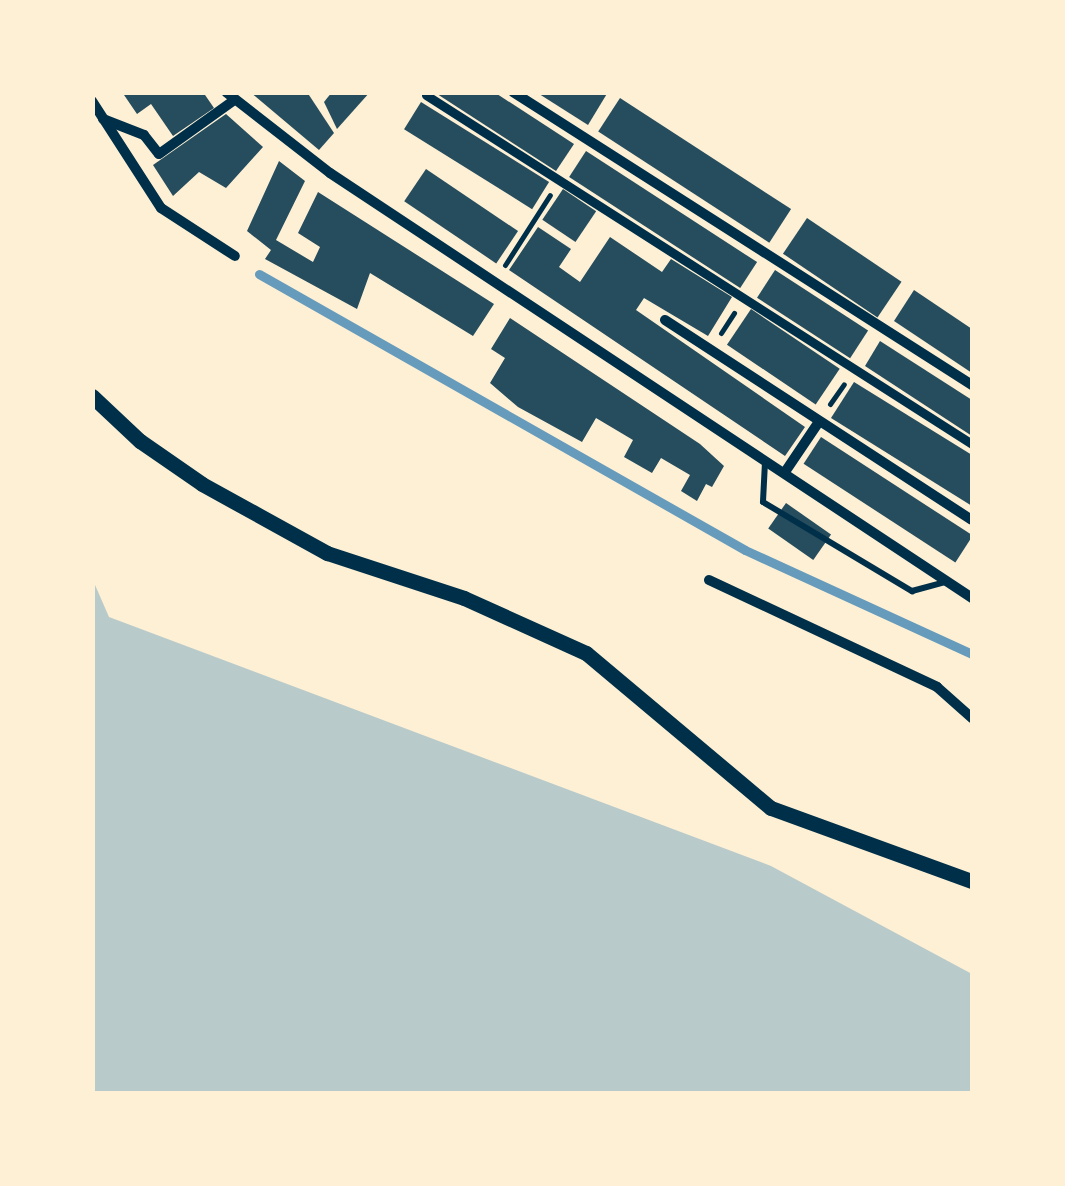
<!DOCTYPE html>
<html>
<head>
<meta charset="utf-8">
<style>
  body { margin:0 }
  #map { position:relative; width:1065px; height:1186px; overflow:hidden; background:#fdf0d5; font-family:"PT Sans Narrow",sans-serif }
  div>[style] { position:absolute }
  .green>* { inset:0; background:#b9caca }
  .stream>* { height:9px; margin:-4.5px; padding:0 4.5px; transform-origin:4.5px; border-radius:4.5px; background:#669bbc }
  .building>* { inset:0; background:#264d5e; transform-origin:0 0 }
  .path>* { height:5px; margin:-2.5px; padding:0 2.5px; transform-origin:2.5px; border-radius:2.5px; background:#003049 }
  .service>* { height:6px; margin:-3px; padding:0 3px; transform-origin:3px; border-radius:3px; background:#003049 }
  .pedestrian>* { height:9px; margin:-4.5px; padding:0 4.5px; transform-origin:4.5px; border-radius:4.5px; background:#003049 }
  .minor>* { height:10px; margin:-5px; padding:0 5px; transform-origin:5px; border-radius:5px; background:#003049 }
  .tertiary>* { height:15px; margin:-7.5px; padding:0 7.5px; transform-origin:7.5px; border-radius:7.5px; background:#003049 }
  span { translate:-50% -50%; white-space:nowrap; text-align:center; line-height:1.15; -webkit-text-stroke:10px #fdf0d5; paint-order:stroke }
  .frame { position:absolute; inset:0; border:95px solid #fdf0d5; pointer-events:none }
</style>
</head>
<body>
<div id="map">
  <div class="green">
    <i style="clip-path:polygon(92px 578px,109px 617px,771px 866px,972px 974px,972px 1093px,93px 1093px)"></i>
  </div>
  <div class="stream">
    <i style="left:259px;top:274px;width:559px;rotate:29.59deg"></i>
    <i style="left:745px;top:550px;width:250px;rotate:24.6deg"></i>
  </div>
  <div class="building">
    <i style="clip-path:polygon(122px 92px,203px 92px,214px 108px,173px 136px,151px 104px,137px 114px)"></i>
    <i style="clip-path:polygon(250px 92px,307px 92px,334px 133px,319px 150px)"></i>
    <i style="clip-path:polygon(332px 92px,370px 92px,337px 129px,324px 102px)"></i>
    <i style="clip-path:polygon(434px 92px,494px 92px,574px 144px,556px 171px)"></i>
    <i style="clip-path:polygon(536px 92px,608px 92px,588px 125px)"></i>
    <i style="left:620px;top:98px;width:204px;height:40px;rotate:33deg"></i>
    <i style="left:421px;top:102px;width:151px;height:32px;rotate:32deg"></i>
    <i style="clip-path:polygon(226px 114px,263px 147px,226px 188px,199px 172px,173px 196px,153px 165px)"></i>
    <i style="left:586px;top:151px;width:204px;height:31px;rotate:33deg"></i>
    <i style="clip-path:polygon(279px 161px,305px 181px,276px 240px,313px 262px,320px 247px,298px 233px,318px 192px,494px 304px,473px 336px,370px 273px,357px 309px,265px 259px,271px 250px,247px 231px)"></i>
    <i style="left:426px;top:169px;width:111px;height:39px;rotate:34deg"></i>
    <i style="left:563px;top:189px;width:40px;height:37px;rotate:34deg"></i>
    <i style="left:807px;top:218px;width:114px;height:43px;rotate:34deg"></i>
    <i style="clip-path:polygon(538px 227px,571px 249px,559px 267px,580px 282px,610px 237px,662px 272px,671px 259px,732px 297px,708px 336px,644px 298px,636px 310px,805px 427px,785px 456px,509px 270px)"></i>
    <i style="left:775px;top:270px;width:111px;height:33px;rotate:33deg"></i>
    <i style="clip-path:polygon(914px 290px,972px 329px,972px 373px,894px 321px)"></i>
    <i style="left:751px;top:309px;width:107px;height:43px;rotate:34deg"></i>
    <i style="clip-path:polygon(510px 318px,700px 444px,724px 466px,712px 487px,706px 484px,697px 501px,681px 491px,690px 475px,661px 458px,652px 473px,624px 457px,633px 440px,596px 418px,582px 442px,518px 407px,490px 383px,505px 358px,491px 349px)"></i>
    <i style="clip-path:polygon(880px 341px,972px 400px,972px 436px,865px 366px)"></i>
    <i style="clip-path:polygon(854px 382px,972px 455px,972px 506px,831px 418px)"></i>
    <i style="left:821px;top:437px;width:181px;height:32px;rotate:33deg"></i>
    <i style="left:786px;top:503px;width:55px;height:31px;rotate:35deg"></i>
  </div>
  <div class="path">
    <i style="left:505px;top:265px;width:83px;rotate:-57.3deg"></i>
    <i style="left:721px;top:333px;width:24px;rotate:-57deg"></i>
    <i style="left:830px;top:404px;width:24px;rotate:-55deg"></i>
  </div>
  <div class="service">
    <i style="left:765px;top:462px;width:40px;rotate:92.9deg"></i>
    <i style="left:763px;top:502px;width:174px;rotate:30.9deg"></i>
    <i style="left:912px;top:591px;width:34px;rotate:-15deg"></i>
  </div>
  <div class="pedestrian">
    <i style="left:426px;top:95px;width:648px;rotate:32.59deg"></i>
  </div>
  <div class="minor">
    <i style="left:226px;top:92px;width:132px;rotate:37.9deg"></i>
    <i style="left:330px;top:173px;width:770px;rotate:33.5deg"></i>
    <i style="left:513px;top:92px;width:545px;rotate:32.55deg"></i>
    <i style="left:92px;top:101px;width:127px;rotate:57.2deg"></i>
    <i style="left:161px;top:208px;width:88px;rotate:33deg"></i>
    <i style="left:103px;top:119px;width:44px;rotate:21.3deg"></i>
    <i style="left:144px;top:135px;width:24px;rotate:52deg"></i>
    <i style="left:159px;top:154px;width:91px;rotate:-35.6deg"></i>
    <i style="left:665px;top:320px;width:366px;rotate:33.1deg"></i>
    <i style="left:785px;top:472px;width:59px;rotate:-56deg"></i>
    <i style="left:709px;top:580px;width:252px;rotate:25.1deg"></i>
    <i style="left:937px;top:687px;width:47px;rotate:41.5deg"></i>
  </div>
  <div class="tertiary">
    <i style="left:92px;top:396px;width:66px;rotate:43.2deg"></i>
    <i style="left:140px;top:441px;width:75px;rotate:34.7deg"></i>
    <i style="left:202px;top:484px;width:143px;rotate:28.9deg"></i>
    <i style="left:327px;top:553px;width:144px;rotate:18.2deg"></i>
    <i style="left:464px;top:598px;width:134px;rotate:24.3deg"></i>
    <i style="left:586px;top:653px;width:241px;rotate:40deg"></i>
    <i style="left:771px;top:808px;width:214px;rotate:20deg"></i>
  </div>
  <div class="frame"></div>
</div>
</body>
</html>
